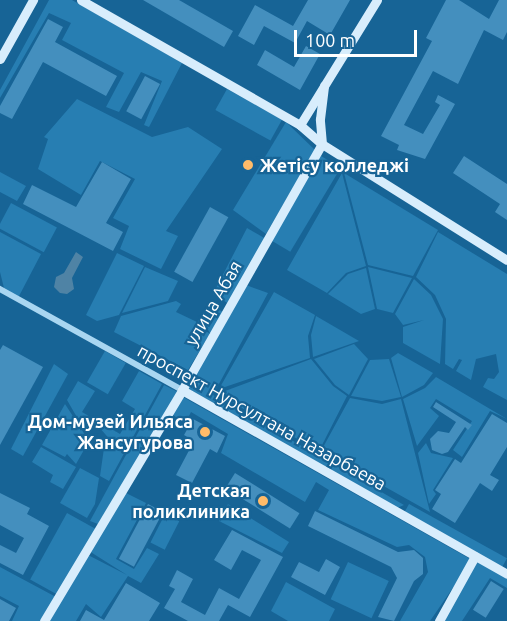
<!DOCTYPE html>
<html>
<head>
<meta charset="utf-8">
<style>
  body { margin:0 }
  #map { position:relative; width:507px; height:621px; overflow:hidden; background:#176496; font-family:Ubuntu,sans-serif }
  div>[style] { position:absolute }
  .green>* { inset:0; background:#277eb2; transform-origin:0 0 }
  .water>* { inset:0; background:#4f83a5 }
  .building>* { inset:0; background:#448fbe; transform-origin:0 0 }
  .street>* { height:6px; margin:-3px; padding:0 3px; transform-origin:3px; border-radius:3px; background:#a9d6f1 }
  .secondary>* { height:9px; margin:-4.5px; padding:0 4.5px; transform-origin:4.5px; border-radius:4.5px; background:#d8edfc }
  .dots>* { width:16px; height:16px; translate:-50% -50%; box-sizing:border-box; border:3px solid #176496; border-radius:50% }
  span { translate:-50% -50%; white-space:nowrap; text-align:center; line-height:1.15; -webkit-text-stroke:4.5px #176496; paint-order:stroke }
  .poi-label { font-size:18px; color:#fff; font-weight:700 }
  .left { translate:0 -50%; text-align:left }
  .right { translate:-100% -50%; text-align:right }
  .street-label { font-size:18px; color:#fff }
  .scale { position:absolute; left:294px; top:30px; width:123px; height:27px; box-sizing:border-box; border:3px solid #fff; border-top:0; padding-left:8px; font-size:18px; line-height:21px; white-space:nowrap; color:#fff; -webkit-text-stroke:4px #176496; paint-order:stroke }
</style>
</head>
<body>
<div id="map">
  <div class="green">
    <i style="clip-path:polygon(49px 0,72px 0,182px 63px,149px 127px,144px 125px,162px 81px,141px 72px,119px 112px,106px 107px,124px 73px,62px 40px,71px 23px,49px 13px,0 98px,0 90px)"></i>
    <i style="left:227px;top:89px;width:63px;height:24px;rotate:29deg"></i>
    <i style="clip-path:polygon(77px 99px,152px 137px,188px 127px,222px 149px,166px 231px,178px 236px,161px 269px,120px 249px,129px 226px,113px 218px,135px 179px,100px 161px,81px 195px,38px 169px,48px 139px,44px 137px)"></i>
    <i style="clip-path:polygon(286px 122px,315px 150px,266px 234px,233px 210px)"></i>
    <i style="left:321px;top:156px;width:23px;height:98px;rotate:31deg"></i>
    <i style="clip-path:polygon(0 172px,26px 186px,17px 201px,0 192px)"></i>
    <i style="clip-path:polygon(342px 173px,366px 266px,346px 273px,327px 293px,287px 270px)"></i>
    <i style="clip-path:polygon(344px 173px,438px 230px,413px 276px,368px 265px)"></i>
    <i style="left:11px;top:203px;width:52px;height:28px;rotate:28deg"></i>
    <i style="clip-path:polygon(247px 228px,266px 239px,229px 304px,213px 294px)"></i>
    <i style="clip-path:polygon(0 232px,41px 254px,18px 298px,5px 292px,0 272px)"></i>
    <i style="clip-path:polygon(438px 232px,507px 274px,507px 400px,483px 387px,488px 378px,494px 379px,499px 372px,496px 354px,476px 359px,471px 380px,456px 371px,462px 360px,459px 359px,453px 369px,445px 364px,446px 319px,435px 295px,416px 277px)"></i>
    <i style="clip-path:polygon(117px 253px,144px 266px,119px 315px,97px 321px,86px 315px)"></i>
    <i style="clip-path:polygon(145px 267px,178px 281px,168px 301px,122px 313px)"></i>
    <i style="clip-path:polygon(368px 267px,412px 278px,393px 313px,377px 309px)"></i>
    <i style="clip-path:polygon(366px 268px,375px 309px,361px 314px,328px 294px,348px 274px)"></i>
    <i style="clip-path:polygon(414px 279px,431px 295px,443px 319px,440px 364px,403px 343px,403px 327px,424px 320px,403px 325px,395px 314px)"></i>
    <i style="clip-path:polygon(246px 285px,268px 293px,213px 395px,404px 505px,397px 508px,187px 388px)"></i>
    <i style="clip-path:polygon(274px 292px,315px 315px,308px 336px,310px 358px,219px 389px)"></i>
    <i style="clip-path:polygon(176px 301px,181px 304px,176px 312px,197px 322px,209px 304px,223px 312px,188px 370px,114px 332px,121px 316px)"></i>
    <i style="clip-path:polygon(316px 316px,359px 341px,313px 357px,311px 335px)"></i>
    <i style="clip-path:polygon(354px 344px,368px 359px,349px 395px,335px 385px,314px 359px)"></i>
    <i style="left:105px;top:351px;width:24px;height:36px;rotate:30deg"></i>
    <i style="clip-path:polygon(398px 353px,433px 373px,424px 385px,402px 397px,391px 358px)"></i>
    <i style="clip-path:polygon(311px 359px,333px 386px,347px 396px,319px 451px,217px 394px)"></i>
    <i style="clip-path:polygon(389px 359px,401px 397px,382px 401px,351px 396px,370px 360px)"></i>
    <i style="clip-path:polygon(54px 364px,68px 374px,23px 456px,11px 449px)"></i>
    <i style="clip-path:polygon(139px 371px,162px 384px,109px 481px,100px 476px,105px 441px,112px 442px,99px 427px,102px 423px,120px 434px,135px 409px,122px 401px)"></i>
    <i style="clip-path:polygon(436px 377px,507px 419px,490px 411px,462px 457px,453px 450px,472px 421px,436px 399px,430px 408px,439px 416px,417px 446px,403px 399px,425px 388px)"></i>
    <i style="clip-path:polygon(78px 381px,95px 391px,82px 412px,99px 422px,96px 427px,82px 426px,67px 400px)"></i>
    <i style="clip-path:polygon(164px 385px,178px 392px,98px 524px,90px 521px)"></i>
    <i style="clip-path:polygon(183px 397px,472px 560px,430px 621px,400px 621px,428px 572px,425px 557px,409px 545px,397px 547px,318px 510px,329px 490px,316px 482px,305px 502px,221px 453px,228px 434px,191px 412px,185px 424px,172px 414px)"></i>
    <i style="clip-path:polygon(350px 398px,382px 404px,401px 399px,430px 512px,321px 451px)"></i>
    <i style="clip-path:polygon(65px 404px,89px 441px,76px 464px,67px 454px,65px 457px,42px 445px)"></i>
    <i style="clip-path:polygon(426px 443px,431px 453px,453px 458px,433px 490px,436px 494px,429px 504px,418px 453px)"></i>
    <i style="clip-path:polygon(41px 447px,76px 467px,63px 489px,50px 482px,53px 475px,32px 462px)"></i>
    <i style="clip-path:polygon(80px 468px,99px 478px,95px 504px,87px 518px,60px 503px)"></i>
    <i style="clip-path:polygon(124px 492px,146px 503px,116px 559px,134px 569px,147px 548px,159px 554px,141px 583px,128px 576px,101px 617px,86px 604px,76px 621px,49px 621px,88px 555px,127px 575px,89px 551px)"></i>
    <i style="clip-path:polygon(228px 504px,289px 542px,282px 553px,219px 521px)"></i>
    <i style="left:409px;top:504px;width:112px;height:11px;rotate:29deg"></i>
    <i style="left:67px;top:513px;width:33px;height:76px;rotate:29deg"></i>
    <i style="left:165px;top:514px;width:16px;height:32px;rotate:27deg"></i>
    <i style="clip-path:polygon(476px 560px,507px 578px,507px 588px,490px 578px,462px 621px,443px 621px)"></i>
    <i style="left:348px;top:562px;width:45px;height:41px;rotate:25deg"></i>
    <i style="clip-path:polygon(0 567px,56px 597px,42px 621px,12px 621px,19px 606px,0 596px)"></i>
    <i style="clip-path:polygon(286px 582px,335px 609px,329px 621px,288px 621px,271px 611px)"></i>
  </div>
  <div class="water">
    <i style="clip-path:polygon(76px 252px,83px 257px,72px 278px,74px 289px,67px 294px,60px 293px,54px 287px,56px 277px,64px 273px)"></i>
  </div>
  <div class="building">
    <i style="clip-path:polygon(143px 0,179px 0,233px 31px,224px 47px)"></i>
    <i style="clip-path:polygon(308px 0,350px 0,330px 35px,307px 21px,295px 43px,264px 26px,254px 45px,238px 36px,255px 5px,293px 26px)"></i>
    <i style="clip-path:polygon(446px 0,459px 0,489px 19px,499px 0,507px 0,507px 32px,503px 40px,484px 30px,458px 84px,433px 71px,404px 125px,423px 134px,440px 105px,435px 102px,438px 95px,455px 104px,425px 159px,397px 150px,399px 145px,381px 136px,432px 41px,426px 38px)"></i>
    <i style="clip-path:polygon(48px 19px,63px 27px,55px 42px,117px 76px,106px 96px,43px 62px,12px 119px,0 113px,0 106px)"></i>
    <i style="clip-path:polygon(306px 46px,320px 54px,300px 90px,257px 65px,265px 50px,294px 67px)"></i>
    <i style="left:145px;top:76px;width:17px;height:40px;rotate:28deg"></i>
    <i style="clip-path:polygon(464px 156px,507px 184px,507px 220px,495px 212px,500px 204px,453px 173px)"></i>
    <i style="clip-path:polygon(102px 162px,131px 179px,106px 223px,123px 232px,113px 251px,23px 204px,32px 185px,76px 207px)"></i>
    <i style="left:210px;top:207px;width:21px;height:74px;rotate:29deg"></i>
    <i style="clip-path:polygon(3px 345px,43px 367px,0 445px,0 350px)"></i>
    <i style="clip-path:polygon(436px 402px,472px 425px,468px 430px,465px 427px,448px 452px,442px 454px,432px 450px,430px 439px,438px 431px,449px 433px,456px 422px,433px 407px)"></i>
    <i style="clip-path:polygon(492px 414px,507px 423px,507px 447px,490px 475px,499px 480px,492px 491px,480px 483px,455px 523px,432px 509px,441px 494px,435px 490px,455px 459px,461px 463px)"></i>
    <i style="clip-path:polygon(193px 419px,225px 436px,217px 453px,210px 449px,192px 483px,176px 475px,194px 441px,184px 435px)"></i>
    <i style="left:235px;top:473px;width:76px;height:18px;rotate:32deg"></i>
    <i style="clip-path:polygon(0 493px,30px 508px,27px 514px,49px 526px,23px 575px,0 563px,0 545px,16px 553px,24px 538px,0 525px)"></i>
    <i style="left:148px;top:504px;width:17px;height:62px;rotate:28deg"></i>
    <i style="clip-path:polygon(315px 511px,398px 552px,414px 550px,423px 558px,423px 574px,414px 581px,394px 621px,378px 617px,397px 578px,391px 567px,308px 526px)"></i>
    <i style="clip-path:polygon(232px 530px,283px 557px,250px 617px,228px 605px,219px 621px,188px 621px,164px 608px,175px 589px,169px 586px,177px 570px,193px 579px,181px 602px,205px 615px,219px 588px,239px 599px,261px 560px,242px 550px,231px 570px,214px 560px)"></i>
    <i style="clip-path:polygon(326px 559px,340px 567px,325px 595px,291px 577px,299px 562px,319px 572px)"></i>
    <i style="left:491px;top:581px;width:15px;height:34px;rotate:32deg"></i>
    <i style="clip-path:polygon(126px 583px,160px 603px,149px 621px,80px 621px,86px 610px,104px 620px)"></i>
    <i style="clip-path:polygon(0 599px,16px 608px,9px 621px,0 621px)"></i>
  </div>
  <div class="street">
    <i style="left:0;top:289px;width:208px;rotate:29deg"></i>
  </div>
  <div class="secondary">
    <i style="left:81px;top:0;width:252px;rotate:29.7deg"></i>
    <i style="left:300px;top:125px;width:29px;rotate:41deg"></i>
    <i style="left:322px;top:144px;width:218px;rotate:32.1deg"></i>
    <i style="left:0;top:59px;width:68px;rotate:-60.8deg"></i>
    <i style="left:300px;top:125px;width:147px;rotate:-58.4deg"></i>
    <i style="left:182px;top:390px;width:373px;rotate:29.5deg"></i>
    <i style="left:44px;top:621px;width:269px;rotate:-59.1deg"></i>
    <i style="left:182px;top:390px;width:283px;rotate:-60.4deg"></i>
    <i style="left:322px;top:144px;width:25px;rotate:-95deg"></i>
    <i style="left:320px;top:119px;width:34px;rotate:-83deg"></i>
    <i style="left:439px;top:621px;width:74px;rotate:-61deg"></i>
  </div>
  <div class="dots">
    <i style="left:248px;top:165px;background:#ffbb69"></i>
    <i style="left:205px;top:432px;background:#ffbb69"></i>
    <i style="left:263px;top:501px;background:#ffbb69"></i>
  </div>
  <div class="poi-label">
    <span class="left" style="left:260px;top:165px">Жетісу колледжі</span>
    <span class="right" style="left:193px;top:432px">Дом-музей Ильяса<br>Жансугурова</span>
    <span class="right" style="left:250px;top:501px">Детская<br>поликлиника</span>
  </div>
  <div class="street-label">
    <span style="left:213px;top:303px;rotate:-60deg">улица Абая</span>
    <span style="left:262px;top:417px;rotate:29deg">проспект Нурсултана Назарбаева</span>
  </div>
  <div class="scale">100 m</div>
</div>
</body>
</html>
